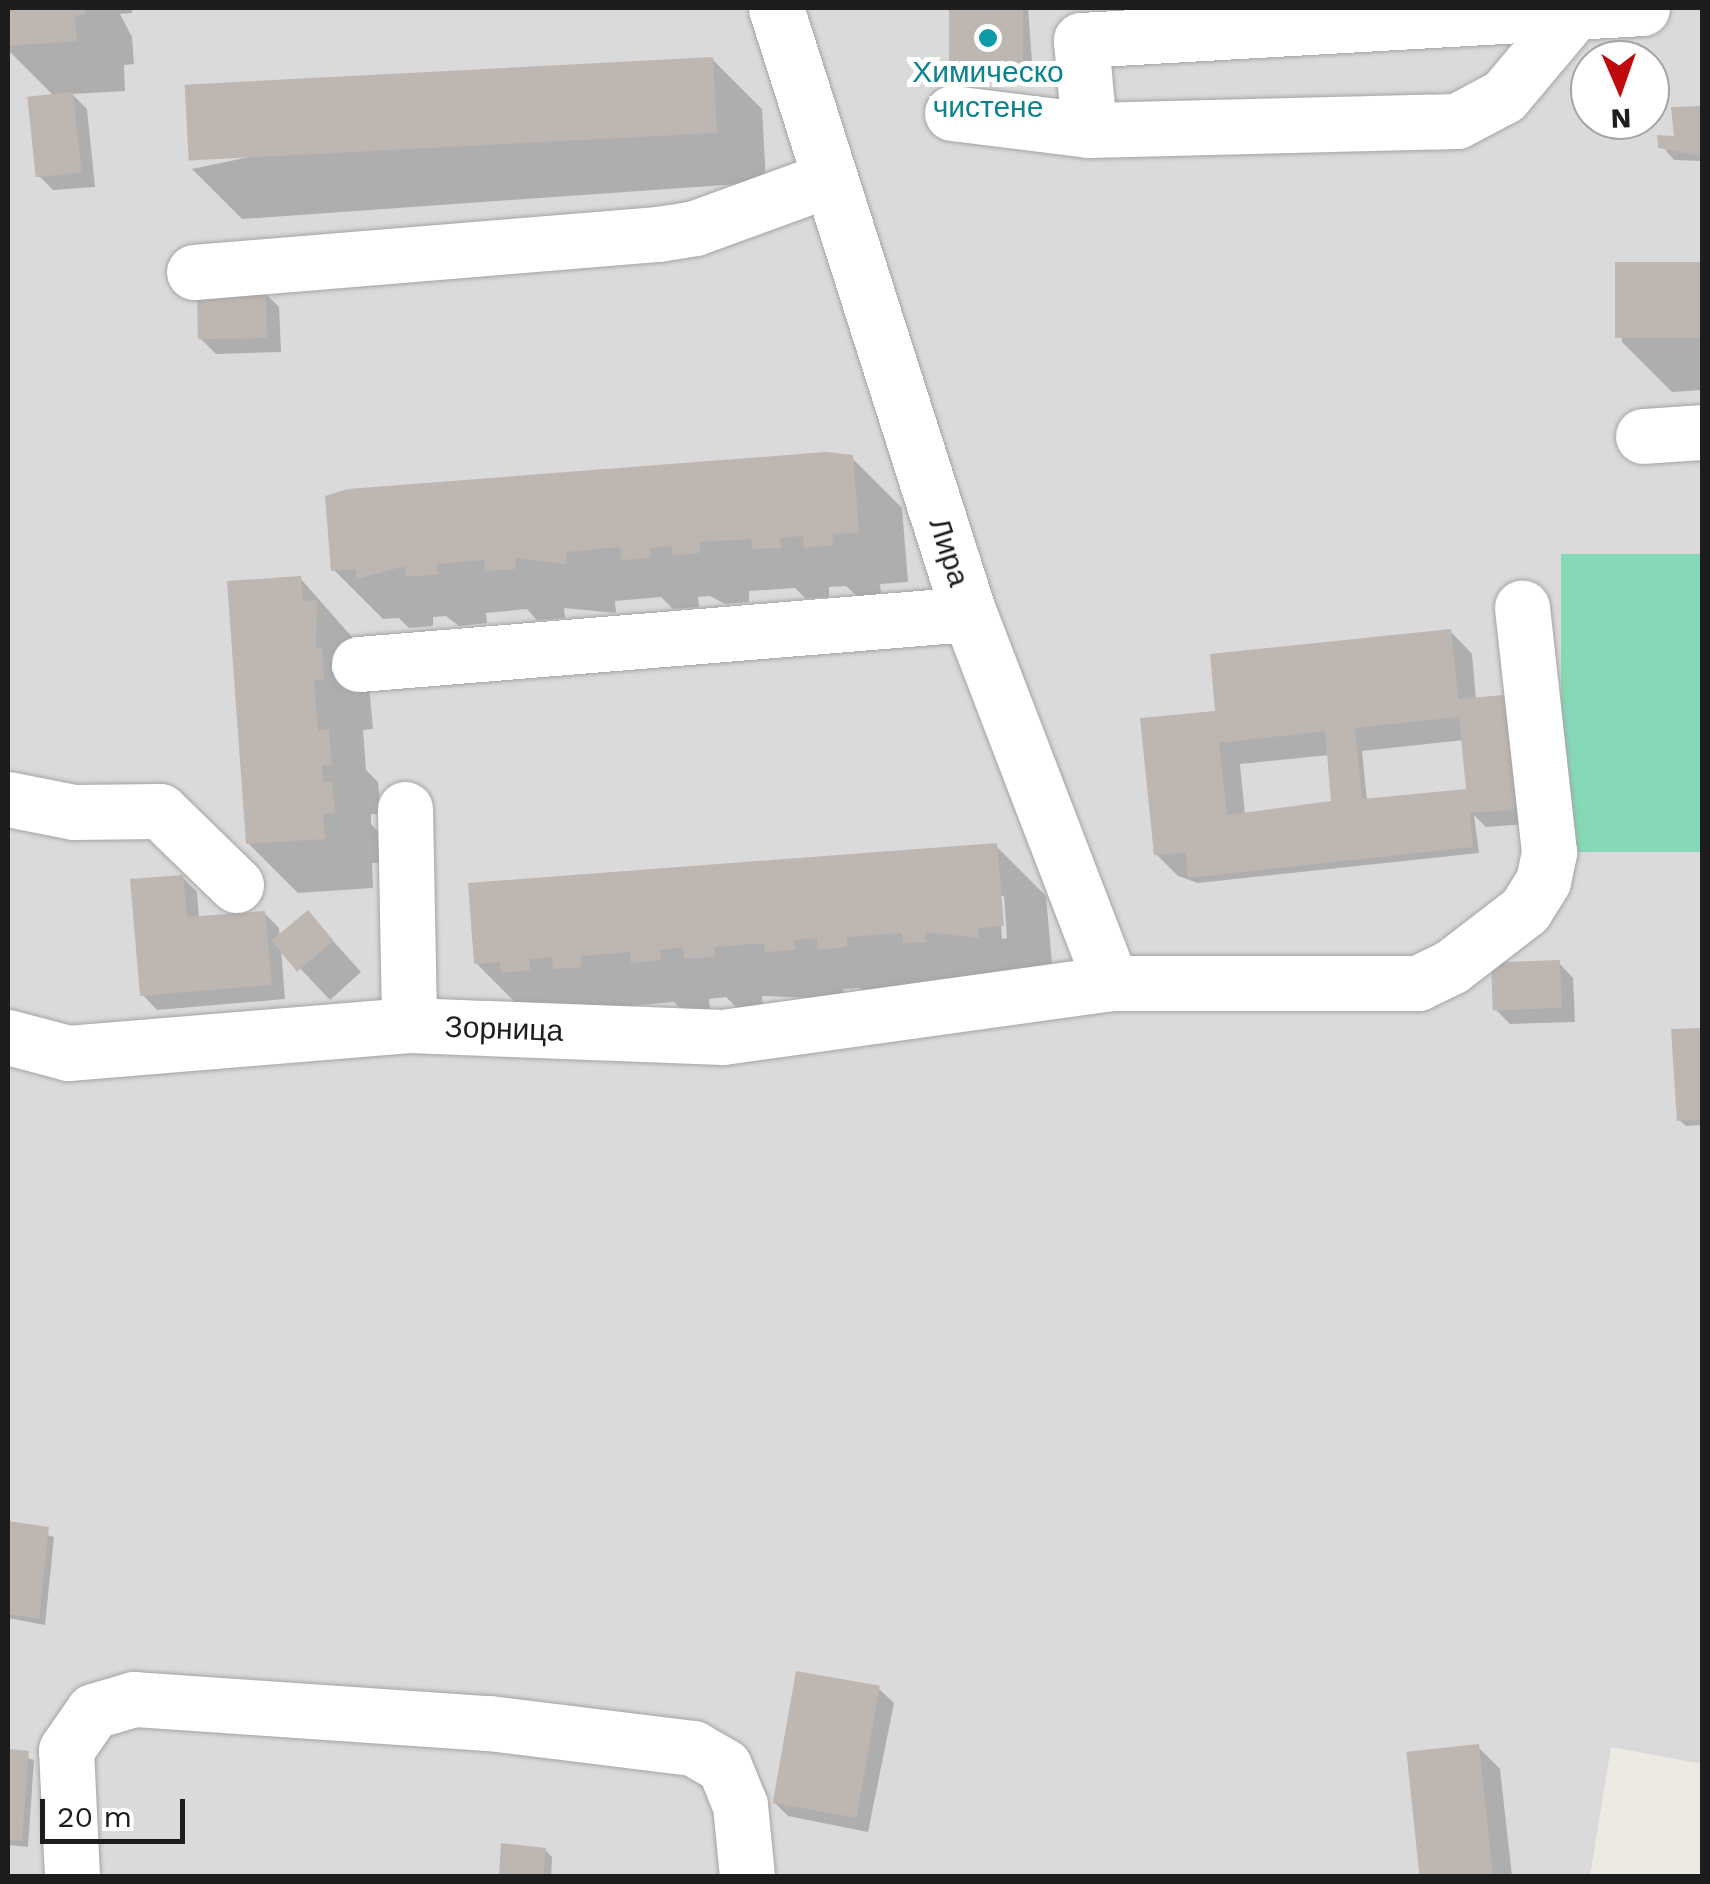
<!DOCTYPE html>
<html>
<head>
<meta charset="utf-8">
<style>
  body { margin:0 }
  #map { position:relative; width:1710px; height:1884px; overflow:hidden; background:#edeae3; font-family:"Work Sans",sans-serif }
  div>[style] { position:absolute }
  .residential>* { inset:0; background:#dbdada }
  .pitch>* { inset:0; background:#85d9b7; transform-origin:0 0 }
  .shadow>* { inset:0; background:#0003 }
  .building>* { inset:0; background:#beb6b0; transform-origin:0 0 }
  .roads { filter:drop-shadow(0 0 2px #a4a4a4) drop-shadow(0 0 2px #a4a4a4) }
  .minor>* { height:55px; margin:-27.5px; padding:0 27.5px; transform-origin:27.5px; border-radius:27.5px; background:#fff }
  .dots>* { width:28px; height:28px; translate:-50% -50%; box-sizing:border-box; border:5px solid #fff; border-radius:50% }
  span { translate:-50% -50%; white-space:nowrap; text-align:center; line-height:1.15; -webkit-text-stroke:10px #fff; paint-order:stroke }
  .culture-label { font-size:30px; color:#0d838f }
  .street-label { font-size:30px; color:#1d1d1d }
  .frame { position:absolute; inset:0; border:10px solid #1d1d1d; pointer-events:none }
  .north { position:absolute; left:1570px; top:40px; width:100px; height:100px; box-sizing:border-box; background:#fff; border:2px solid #a5a5a5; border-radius:50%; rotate:178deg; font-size:28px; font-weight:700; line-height:40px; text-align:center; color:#1d1d1d }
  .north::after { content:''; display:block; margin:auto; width:35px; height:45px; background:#bf0b0d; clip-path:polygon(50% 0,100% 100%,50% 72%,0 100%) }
  .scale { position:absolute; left:40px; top:1799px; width:145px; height:45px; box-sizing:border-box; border:5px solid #1d1d1d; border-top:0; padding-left:12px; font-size:30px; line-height:35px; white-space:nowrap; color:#1d1d1d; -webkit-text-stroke:8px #fff; paint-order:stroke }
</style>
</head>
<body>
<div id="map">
  <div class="residential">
    <i style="clip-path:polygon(evenodd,8px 8px,1702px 8px,1702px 1764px,1611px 1747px,1590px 1876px,8px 1876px,8px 8px,1590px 60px,1650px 60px,1650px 120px,1590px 120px,1590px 60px)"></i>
  </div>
  <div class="pitch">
    <i style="left:1702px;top:554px;width:298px;height:141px;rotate:90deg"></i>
  </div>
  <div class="shadow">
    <i style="clip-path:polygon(8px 8px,132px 8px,132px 13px,120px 14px,132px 37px,134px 64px,124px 65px,125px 91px,72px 94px,87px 109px,95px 187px,53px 190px,38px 175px,54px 96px,8px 50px)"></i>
    <i style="clip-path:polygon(952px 8px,1028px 8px,1033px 74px,963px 78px,956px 71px)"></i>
    <i style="clip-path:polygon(712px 59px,762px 109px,766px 182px,242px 219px,192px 169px)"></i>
    <i style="clip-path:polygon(1674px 109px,1702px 109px,1702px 161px,1674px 160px,1667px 152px,1660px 138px,1677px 138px)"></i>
    <i style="clip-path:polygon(1702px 264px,1702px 390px,1672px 392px,1622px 342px,1617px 270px)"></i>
    <i style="clip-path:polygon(265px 293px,279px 307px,281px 352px,216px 354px,201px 339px)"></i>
    <i style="clip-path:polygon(852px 458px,902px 508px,908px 582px,880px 584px,881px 594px,857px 596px,846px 586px,829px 587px,829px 597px,805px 598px,795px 588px,749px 591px,749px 602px,725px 604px,710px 596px,698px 597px,699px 607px,673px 609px,661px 597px,615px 601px,616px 613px,564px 608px,565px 618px,537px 620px,527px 609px,486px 613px,487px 623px,459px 626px,446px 616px,433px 617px,433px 626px,409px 628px,399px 618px,383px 619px,333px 569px)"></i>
    <i style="clip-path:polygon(300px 578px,366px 653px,373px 729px,363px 730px,366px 770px,378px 782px,381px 814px,371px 814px,371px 824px,381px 835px,383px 863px,372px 863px,373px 888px,298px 893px,248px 843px)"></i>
    <i style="clip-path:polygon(evenodd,1450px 631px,1472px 654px,1476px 700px,1541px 823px,1486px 827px,1474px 815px,1479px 853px,1198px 883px,1178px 876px,1156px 854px,1218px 713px,1450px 631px,1464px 740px,1470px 797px,1367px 801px,1362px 751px,1464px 740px,1450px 631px,1329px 755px,1334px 804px,1245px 815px,1240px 764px,1329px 755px)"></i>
    <i style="clip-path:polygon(evenodd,996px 846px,1046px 896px,1053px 975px,871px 999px,860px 988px,843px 989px,844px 999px,762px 996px,763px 1006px,737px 1008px,726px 997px,709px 999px,710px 1009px,684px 1012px,674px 1002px,630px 1006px,630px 1016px,526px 1013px,476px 963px,996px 846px,999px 896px,1004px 896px,1007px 938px,1002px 939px,999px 896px)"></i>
    <i style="clip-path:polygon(182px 877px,197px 892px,199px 919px,264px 913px,279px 928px,280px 940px,308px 913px,361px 972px,330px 1000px,281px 948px,285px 999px,157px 1010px,143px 995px)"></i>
    <i style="clip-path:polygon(1559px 963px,1573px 978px,1575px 1022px,1510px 1024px,1495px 1009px)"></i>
    <i style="clip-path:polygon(1702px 1031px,1702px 1125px,1686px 1126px,1679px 1120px,1674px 1032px)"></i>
    <i style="clip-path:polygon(8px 1523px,54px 1537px,45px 1625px,8px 1618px)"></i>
    <i style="clip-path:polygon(879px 1689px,894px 1703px,868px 1832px,788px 1816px,773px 1801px)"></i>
    <i style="clip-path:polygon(1478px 1747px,1500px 1769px,1512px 1876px,1422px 1876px,1409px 1754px)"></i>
    <i style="clip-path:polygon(8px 1751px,34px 1760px,28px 1847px,8px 1845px)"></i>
    <i style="clip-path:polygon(504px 1846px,545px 1850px,552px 1857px,551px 1876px,501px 1876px)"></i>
  </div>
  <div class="building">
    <i style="clip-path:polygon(8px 8px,85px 8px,85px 14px,75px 16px,77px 41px,8px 46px)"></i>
    <i style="left:949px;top:8px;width:74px;height:64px"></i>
    <i style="left:713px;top:57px;width:76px;height:529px;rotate:87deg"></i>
    <i style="left:73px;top:92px;width:81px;height:46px;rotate:84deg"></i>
    <i style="clip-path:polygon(1702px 106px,1702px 156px,1658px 148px,1657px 135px,1674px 136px,1671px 107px)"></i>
    <i style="left:1702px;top:262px;width:76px;height:87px;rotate:90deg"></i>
    <i style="left:266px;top:290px;width:48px;height:69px;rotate:89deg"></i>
    <i style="clip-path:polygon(826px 452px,853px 455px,859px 533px,832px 534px,833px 545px,804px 548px,803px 536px,791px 537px,780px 538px,781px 548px,752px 549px,751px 539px,700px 542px,700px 553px,673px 555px,672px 546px,659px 547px,650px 548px,650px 558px,621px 560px,620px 547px,566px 552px,567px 564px,515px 558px,516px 569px,485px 571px,484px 560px,437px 564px,438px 574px,406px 577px,405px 566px,357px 579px,356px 569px,331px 571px,325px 496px,348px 489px)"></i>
    <i style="clip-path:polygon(301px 576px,303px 601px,317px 600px,316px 648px,322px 648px,324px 680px,314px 680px,318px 731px,329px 729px,332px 765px,322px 765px,323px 782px,332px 782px,335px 813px,323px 814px,325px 839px,246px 844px,227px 581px)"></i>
    <i style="clip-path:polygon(evenodd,1451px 629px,1458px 699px,1515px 694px,1527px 809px,1470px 813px,1473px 847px,1188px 878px,1186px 853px,1154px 855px,1140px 718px,1215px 711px,1210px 654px,1451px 629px,1459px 717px,1466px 789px,1362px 799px,1355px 728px,1459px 717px,1451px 629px,1325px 731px,1331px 801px,1227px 815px,1219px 743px,1325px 731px)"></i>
    <i style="clip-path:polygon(997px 843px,1004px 926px,978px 928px,979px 938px,925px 932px,926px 942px,903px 943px,902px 933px,847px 937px,847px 947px,818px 950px,817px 938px,806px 939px,794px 940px,795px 950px,765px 952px,764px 943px,714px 947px,715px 957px,684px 959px,683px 947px,660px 950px,661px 960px,631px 963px,630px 952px,581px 956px,581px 967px,553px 969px,552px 957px,529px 959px,530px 970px,501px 973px,500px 962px,474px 964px,468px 883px)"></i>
    <i style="clip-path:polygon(183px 875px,187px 917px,265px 911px,272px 985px,140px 996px,130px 879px)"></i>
    <i style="left:308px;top:910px;width:40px;height:48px;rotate:50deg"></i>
    <i style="left:1560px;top:960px;width:48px;height:69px;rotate:88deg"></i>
    <i style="clip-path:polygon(1702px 1028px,1702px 1119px,1677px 1121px,1671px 1029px)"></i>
    <i style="clip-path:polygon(8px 1521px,49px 1527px,39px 1619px,8px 1614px)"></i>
    <i style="left:796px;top:1671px;width:85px;height:134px;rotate:10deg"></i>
    <i style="left:1479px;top:1744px;width:133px;height:73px;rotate:84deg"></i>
    <i style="clip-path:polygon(8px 1749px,29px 1751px,22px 1841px,8px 1840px)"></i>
    <i style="clip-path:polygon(501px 1843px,546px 1848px,543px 1876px,499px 1876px)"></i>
  </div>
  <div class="roads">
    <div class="minor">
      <i style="left:952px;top:113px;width:138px;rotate:7.1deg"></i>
      <i style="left:1089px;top:130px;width:368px;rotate:-1.4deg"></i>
      <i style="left:1457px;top:121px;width:53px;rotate:-28deg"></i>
      <i style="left:1504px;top:96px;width:106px;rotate:-50deg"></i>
      <i style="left:1089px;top:130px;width:90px;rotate:-95.1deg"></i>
      <i style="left:1081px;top:40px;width:562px;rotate:-3.26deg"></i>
      <i style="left:194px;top:272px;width:466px;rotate:-4.7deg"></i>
      <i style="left:658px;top:234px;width:37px;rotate:-9deg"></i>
      <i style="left:695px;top:228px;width:140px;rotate:-20deg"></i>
      <i style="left:1643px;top:436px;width:59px;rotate:-3.9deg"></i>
      <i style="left:359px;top:664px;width:612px;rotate:-4.69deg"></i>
      <i style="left:8px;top:799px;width:67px;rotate:11.1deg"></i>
      <i style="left:74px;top:812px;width:86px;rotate:-0.7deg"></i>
      <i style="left:160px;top:811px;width:106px;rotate:44.2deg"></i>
      <i style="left:405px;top:809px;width:216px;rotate:88.9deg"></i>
      <i style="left:1111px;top:983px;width:307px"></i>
      <i style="left:1418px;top:983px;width:37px;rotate:-26deg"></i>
      <i style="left:1451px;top:967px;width:93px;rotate:-37.6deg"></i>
      <i style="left:1525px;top:910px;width:34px;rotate:-58deg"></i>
      <i style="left:1543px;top:881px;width:30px;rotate:-78deg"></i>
      <i style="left:1549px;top:852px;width:246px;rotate:-96.3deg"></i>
      <i style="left:8px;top:1037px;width:62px;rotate:14.9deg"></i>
      <i style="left:68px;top:1053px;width:342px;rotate:-4.7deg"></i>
      <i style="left:409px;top:1025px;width:314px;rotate:2.2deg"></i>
      <i style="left:723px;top:1037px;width:392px;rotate:-7.9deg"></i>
      <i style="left:1111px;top:983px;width:395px;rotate:-111deg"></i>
      <i style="left:969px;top:614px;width:636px;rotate:-107.67deg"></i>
      <i style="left:72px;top:1876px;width:126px;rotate:-92.7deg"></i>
      <i style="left:66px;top:1750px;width:47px;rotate:-55.3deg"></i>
      <i style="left:93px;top:1711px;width:43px;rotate:-16.3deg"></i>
      <i style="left:134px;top:1699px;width:356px;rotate:3.9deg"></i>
      <i style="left:489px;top:1723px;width:206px;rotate:7deg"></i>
      <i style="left:693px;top:1748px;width:36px;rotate:30deg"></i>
      <i style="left:724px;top:1766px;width:42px;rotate:67.7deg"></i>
      <i style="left:740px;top:1805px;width:71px;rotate:84.4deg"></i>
    </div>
  </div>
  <div class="dots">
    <i style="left:988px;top:38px;background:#0f9aa8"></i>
  </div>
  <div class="culture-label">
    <span style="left:988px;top:89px">Химическо<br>чистене</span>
  </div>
  <div class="street-label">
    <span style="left:949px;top:552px;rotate:72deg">Лира</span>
    <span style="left:504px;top:1029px;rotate:2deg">Зорница</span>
  </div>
  <div class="frame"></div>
  <div class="north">N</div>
  <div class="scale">20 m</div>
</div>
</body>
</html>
